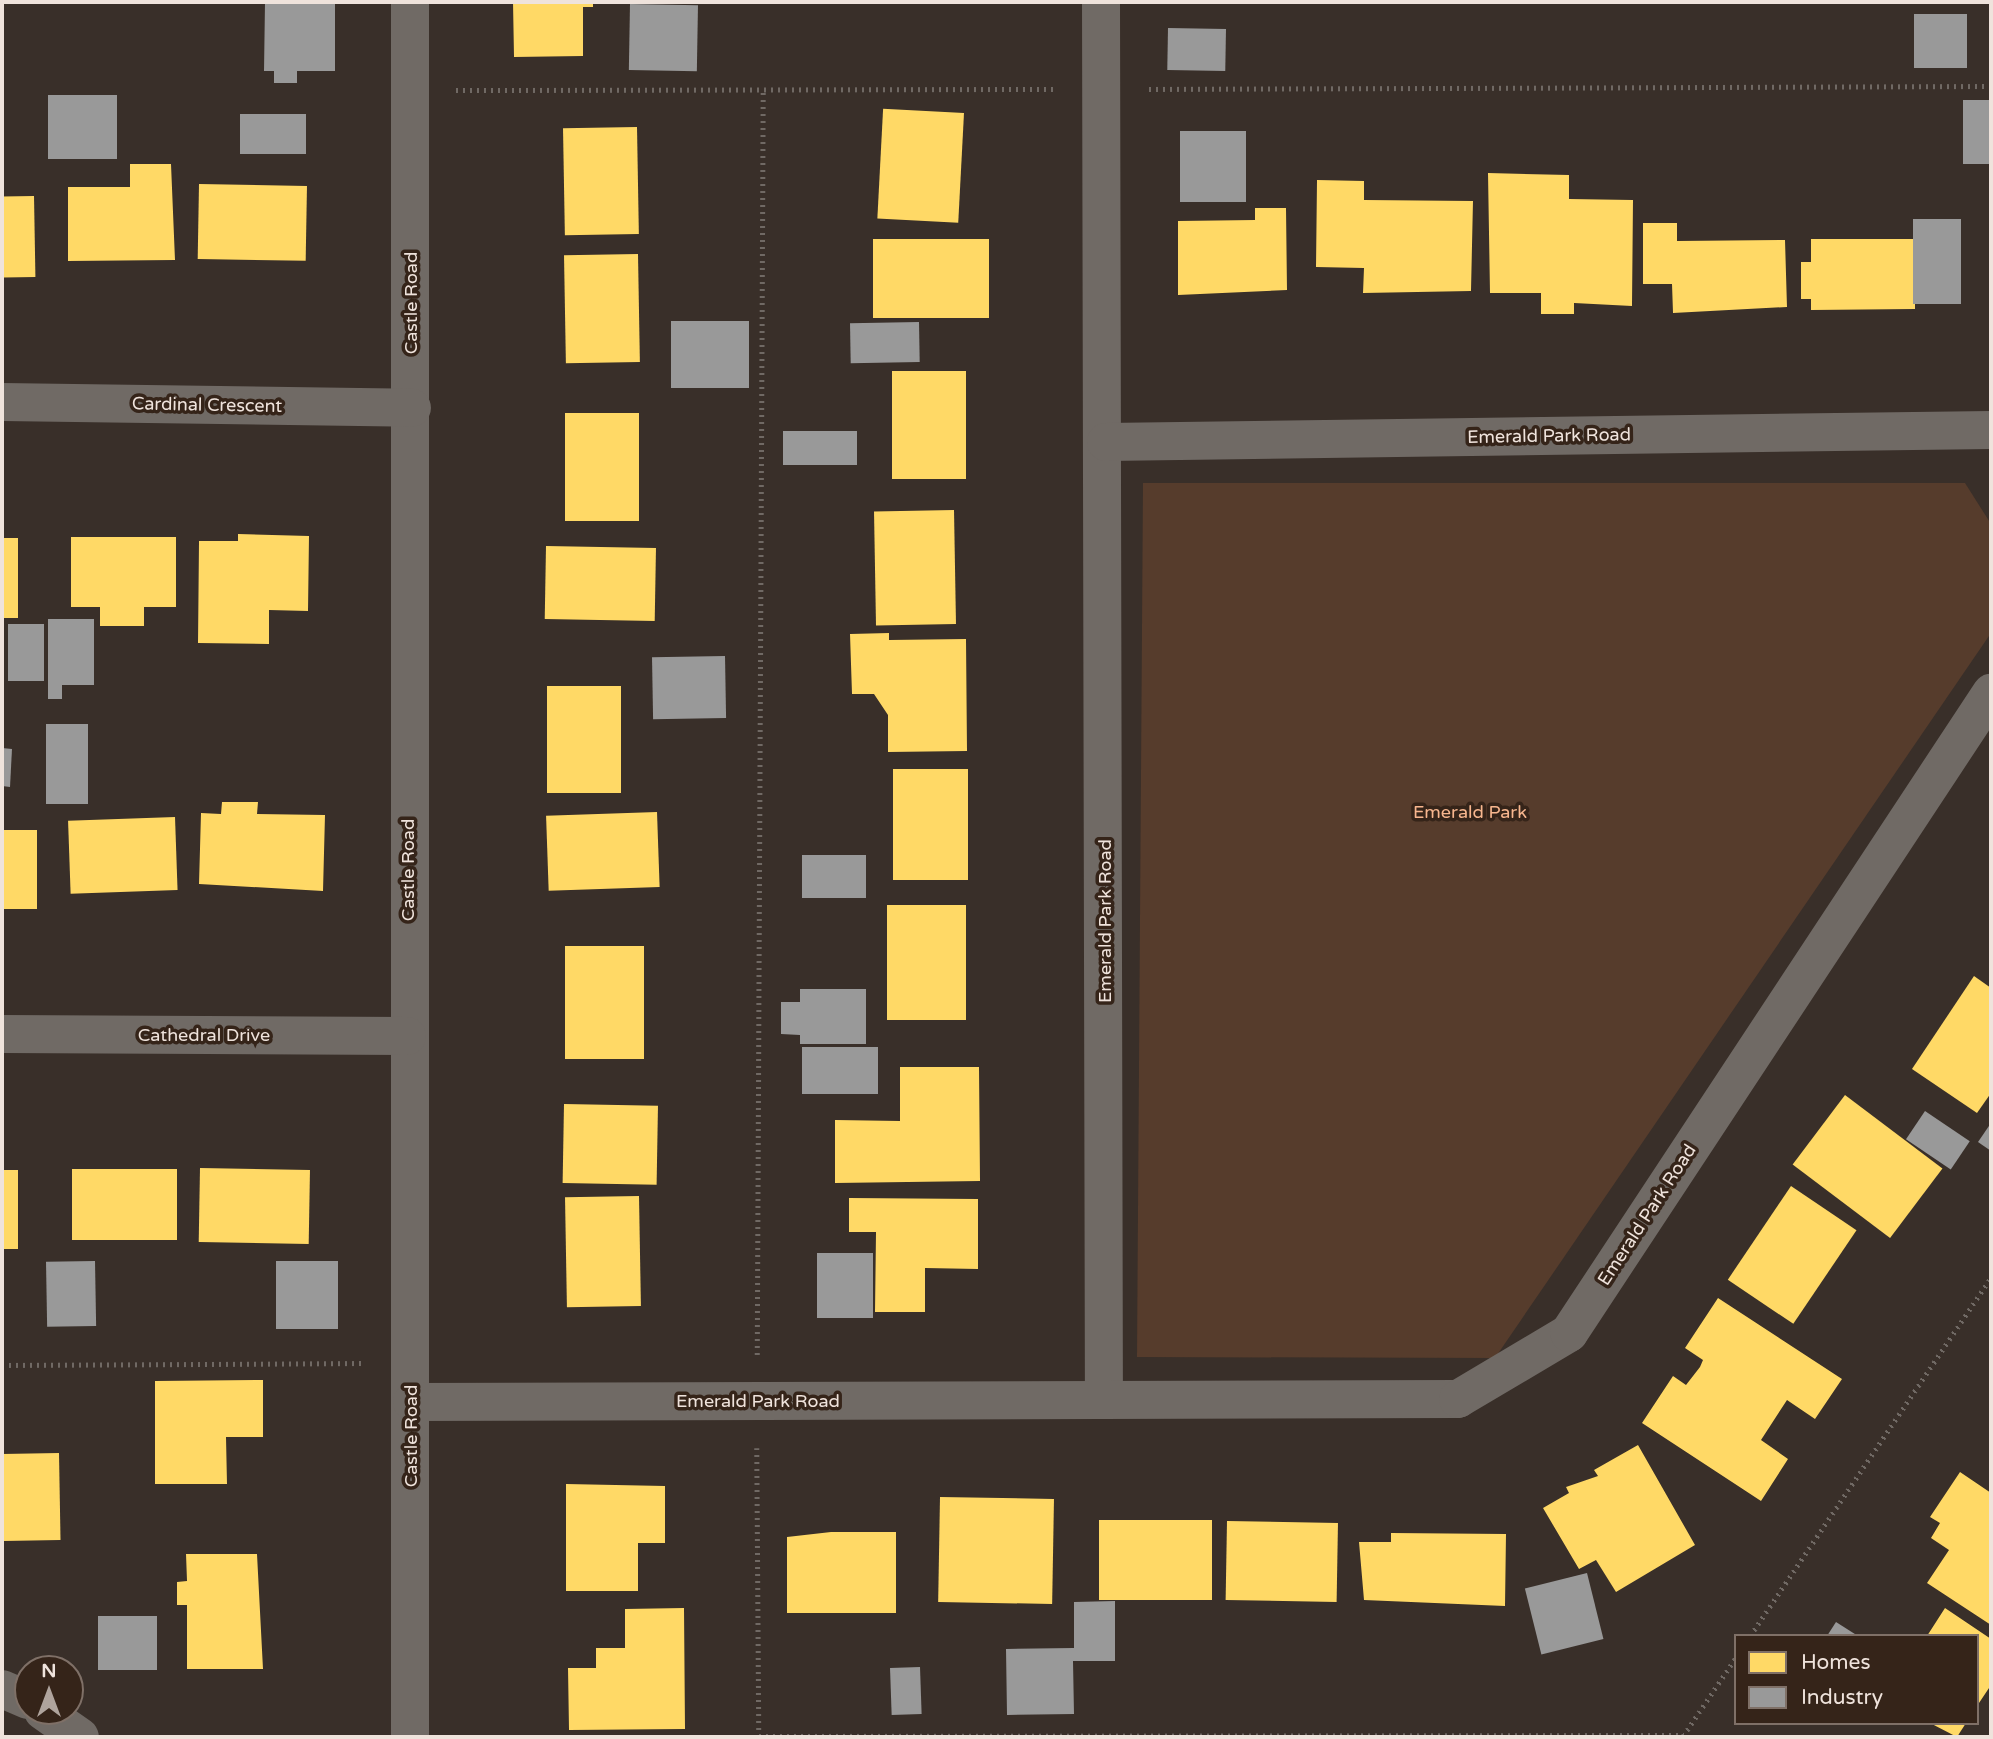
<!DOCTYPE html>
<html>
<head>
<meta charset="utf-8">
<style>
  body { margin:0 }
  #map { position:relative; width:1993px; height:1739px; overflow:hidden; background:#392f29; font-family:"Varela Round",sans-serif }
  div>[style] { position:absolute }
  .green>* { inset:0; background:#563c2c }
  .homes>* { inset:0; background:#ffd966; transform-origin:0 0 }
  .industry>* { inset:0; background:#999; transform-origin:0 0 }
  .path>* { height:4.5px; margin-top:-2.25px; transform-origin:0; background:repeating-linear-gradient(90deg,#706964 0 2px,transparent 0 7px) }
  .minor>* { height:38px; margin:-19px; padding:0 19px; transform-origin:19px; border-radius:19px; background:#706a65 }
  span { translate:-50% -50%; white-space:nowrap; text-align:center; line-height:1.15; -webkit-text-stroke:7px #352419; paint-order:stroke }
  .street-label { font-size:18px; color:#efe3dc }
  .park-label { font-size:18px; color:#f7b68e }
  .frame { position:absolute; inset:0; border:4px solid #efe3dc; pointer-events:none }
  .legend { position:absolute; left:1734px; top:1634px; width:245px; height:91px; box-sizing:border-box; background:#352419; border:2px solid #7f7067; margin:0; padding:9px 12px; list-style:none; font-size:21px; color:#efe3dc }
  .legend li { display:flex; align-items:center; gap:14px; height:35px }
  .legend b { width:35px; border:2px solid #7f7067 }
  .north { position:absolute; left:14px; top:1655px; width:70px; height:70px; box-sizing:border-box; background:#352419; border:2px solid #7f7067; border-radius:50%; rotate:0deg; font-size:19px; font-weight:700; line-height:28px; text-align:center; color:#efe3dc }
  .north::after { content:''; display:block; margin:auto; width:24px; height:32px; background:#afa49d; clip-path:polygon(50% 0,100% 100%,50% 72%,0 100%) }
</style>
</head>
<body>
<div id="map">
  <div class="green">
    <i style="clip-path:polygon(1143px 483px,1965px 483px,1991px 524px,1991px 633px,1495px 1358px,1137px 1357px)"></i>
  </div>
  <div class="homes">
    <i style="clip-path:polygon(513px 2px,593px 2px,593px 7px,583px 7px,583px 56px,514px 57px)"></i>
    <i style="left:964px;top:113px;width:110px;height:81px;rotate:93deg"></i>
    <i style="left:637px;top:127px;width:107px;height:74px;rotate:89deg"></i>
    <i style="clip-path:polygon(130px 164px,171px 164px,175px 260px,68px 261px,68px 187px,130px 187px)"></i>
    <i style="clip-path:polygon(1488px 173px,1569px 175px,1569px 199px,1633px 200px,1632px 306px,1574px 303px,1574px 314px,1541px 314px,1541px 293px,1490px 293px)"></i>
    <i style="clip-path:polygon(1317px 180px,1364px 181px,1364px 200px,1473px 201px,1471px 291px,1363px 293px,1364px 268px,1316px 267px)"></i>
    <i style="left:199px;top:184px;width:108px;height:75px;rotate:1deg"></i>
    <i style="left:34px;top:196px;width:81px;height:32px;rotate:89deg"></i>
    <i style="clip-path:polygon(1255px 208px,1286px 208px,1287px 290px,1178px 295px,1178px 221px,1255px 220px)"></i>
    <i style="clip-path:polygon(1643px 223px,1677px 223px,1677px 241px,1785px 240px,1787px 307px,1673px 313px,1672px 284px,1643px 284px)"></i>
    <i style="left:873px;top:239px;width:116px;height:79px"></i>
    <i style="clip-path:polygon(1811px 239px,1915px 239px,1915px 309px,1811px 310px,1811px 299px,1801px 299px,1801px 262px,1811px 262px)"></i>
    <i style="left:638px;top:254px;width:108px;height:74px;rotate:89deg"></i>
    <i style="left:892px;top:371px;width:74px;height:108px"></i>
    <i style="left:565px;top:413px;width:74px;height:108px"></i>
    <i style="left:954px;top:510px;width:114px;height:80px;rotate:89deg"></i>
    <i style="clip-path:polygon(238px 534px,309px 536px,308px 611px,269px 610px,269px 644px,198px 643px,199px 541px,238px 541px)"></i>
    <i style="clip-path:polygon(71px 537px,176px 537px,176px 607px,144px 607px,144px 626px,100px 626px,100px 607px,71px 607px)"></i>
    <i style="left:2px;top:538px;width:16px;height:80px"></i>
    <i style="left:546px;top:546px;width:110px;height:73px;rotate:1deg"></i>
    <i style="clip-path:polygon(889px 633px,889px 640px,966px 639px,967px 751px,888px 752px,888px 715px,874px 694px,852px 694px,850px 634px)"></i>
    <i style="left:547px;top:686px;width:74px;height:107px"></i>
    <i style="left:893px;top:769px;width:75px;height:111px"></i>
    <i style="clip-path:polygon(222px 802px,258px 802px,257px 814px,325px 815px,323px 891px,199px 884px,201px 813px,221px 814px)"></i>
    <i style="left:657px;top:812px;width:75px;height:111px;rotate:88deg"></i>
    <i style="left:175px;top:817px;width:73px;height:107px;rotate:88deg"></i>
    <i style="left:2px;top:830px;width:35px;height:79px"></i>
    <i style="left:887px;top:905px;width:79px;height:115px"></i>
    <i style="left:565px;top:946px;width:79px;height:113px"></i>
    <i style="clip-path:polygon(1974px 976px,1991px 988px,1991px 1093px,1977px 1113px,1912px 1069px)"></i>
    <i style="clip-path:polygon(900px 1067px,979px 1067px,980px 1181px,835px 1183px,835px 1120px,900px 1121px)"></i>
    <i style="left:1845px;top:1095px;width:122px;height:87px;rotate:37deg"></i>
    <i style="left:564px;top:1104px;width:94px;height:79px;rotate:1deg"></i>
    <i style="left:200px;top:1168px;width:110px;height:74px;rotate:1deg"></i>
    <i style="left:177px;top:1169px;width:71px;height:105px;rotate:90deg"></i>
    <i style="left:2px;top:1170px;width:16px;height:79px"></i>
    <i style="left:1791px;top:1186px;width:79px;height:113px;rotate:34deg"></i>
    <i style="left:639px;top:1196px;width:110px;height:74px;rotate:89deg"></i>
    <i style="clip-path:polygon(849px 1198px,978px 1199px,978px 1269px,925px 1268px,925px 1312px,875px 1312px,876px 1232px,849px 1232px)"></i>
    <i style="clip-path:polygon(1718px 1298px,1842px 1379px,1815px 1419px,1787px 1400px,1761px 1440px,1788px 1459px,1761px 1501px,1642px 1423px,1673px 1376px,1686px 1385px,1700px 1367px,1703px 1360px,1685px 1348px)"></i>
    <i style="clip-path:polygon(263px 1380px,263px 1437px,226px 1437px,227px 1484px,155px 1484px,155px 1381px)"></i>
    <i style="clip-path:polygon(1638px 1445px,1695px 1545px,1616px 1592px,1596px 1560px,1579px 1569px,1543px 1508px,1569px 1493px,1566px 1487px,1598px 1476px,1594px 1470px)"></i>
    <i style="left:59px;top:1453px;width:87px;height:57px;rotate:89deg"></i>
    <i style="clip-path:polygon(1960px 1472px,1991px 1493px,1991px 1625px,1927px 1583px,1949px 1550px,1931px 1538px,1940px 1523px,1930px 1517px)"></i>
    <i style="clip-path:polygon(566px 1484px,665px 1486px,665px 1543px,638px 1543px,638px 1591px,566px 1591px)"></i>
    <i style="left:940px;top:1497px;width:114px;height:105px;rotate:1deg"></i>
    <i style="left:1099px;top:1520px;width:113px;height:80px"></i>
    <i style="left:1227px;top:1521px;width:111px;height:79px;rotate:1deg"></i>
    <i style="clip-path:polygon(831px 1532px,896px 1532px,896px 1613px,787px 1613px,787px 1537px)"></i>
    <i style="clip-path:polygon(1391px 1533px,1506px 1534px,1505px 1606px,1364px 1600px,1359px 1542px,1391px 1542px)"></i>
    <i style="clip-path:polygon(186px 1554px,257px 1554px,263px 1669px,187px 1669px,187px 1605px,177px 1605px,177px 1582px,187px 1581px)"></i>
    <i style="clip-path:polygon(684px 1608px,685px 1729px,569px 1730px,568px 1668px,596px 1668px,596px 1648px,625px 1648px,625px 1609px)"></i>
    <i style="clip-path:polygon(1945px 1608px,1991px 1639px,1991px 1685px,1977px 1706px,1977px 1636px,1927px 1636px)"></i>
    <i style="clip-path:polygon(1930px 1723px,1966px 1723px,1957px 1737px)"></i>
  </div>
  <div class="industry">
    <i style="clip-path:polygon(265px 2px,335px 2px,335px 71px,297px 71px,297px 83px,274px 83px,274px 71px,264px 71px)"></i>
    <i style="left:630px;top:4px;width:68px;height:66px;rotate:1deg"></i>
    <i style="left:1914px;top:14px;width:53px;height:54px"></i>
    <i style="left:1168px;top:28px;width:58px;height:42px;rotate:1deg"></i>
    <i style="left:48px;top:95px;width:69px;height:64px"></i>
    <i style="left:1963px;top:100px;width:28px;height:64px"></i>
    <i style="left:240px;top:114px;width:66px;height:40px"></i>
    <i style="left:1246px;top:131px;width:71px;height:66px;rotate:90deg"></i>
    <i style="left:1913px;top:219px;width:48px;height:85px"></i>
    <i style="left:671px;top:321px;width:78px;height:67px"></i>
    <i style="left:919px;top:322px;width:40px;height:69px;rotate:89deg"></i>
    <i style="left:783px;top:431px;width:74px;height:34px"></i>
    <i style="clip-path:polygon(48px 619px,94px 619px,94px 685px,62px 685px,62px 699px,48px 699px)"></i>
    <i style="left:8px;top:624px;width:36px;height:57px"></i>
    <i style="left:725px;top:656px;width:62px;height:73px;rotate:89deg"></i>
    <i style="left:46px;top:724px;width:42px;height:80px"></i>
    <i style="clip-path:polygon(2px 748px,12px 749px,10px 787px,2px 786px)"></i>
    <i style="left:802px;top:855px;width:64px;height:43px"></i>
    <i style="clip-path:polygon(800px 989px,866px 989px,866px 1044px,800px 1044px,800px 1035px,781px 1034px,781px 1002px,800px 1002px)"></i>
    <i style="left:802px;top:1047px;width:76px;height:47px"></i>
    <i style="left:1925px;top:1111px;width:54px;height:34px;rotate:34deg"></i>
    <i style="clip-path:polygon(1991px 1123px,1991px 1151px,1978px 1142px)"></i>
    <i style="left:817px;top:1253px;width:56px;height:65px"></i>
    <i style="left:95px;top:1261px;width:65px;height:49px;rotate:89deg"></i>
    <i style="left:276px;top:1261px;width:62px;height:68px"></i>
    <i style="left:1587px;top:1573px;width:68px;height:64px;rotate:76deg"></i>
    <i style="clip-path:polygon(1115px 1601px,1115px 1661px,1073px 1661px,1074px 1714px,1007px 1715px,1006px 1649px,1074px 1648px,1074px 1602px)"></i>
    <i style="left:98px;top:1616px;width:59px;height:54px"></i>
    <i style="clip-path:polygon(1836px 1622px,1858px 1636px,1827px 1636px)"></i>
    <i style="left:920px;top:1667px;width:47px;height:30px;rotate:88deg"></i>
  </div>
  <div class="path">
    <i style="left:1149px;top:89px;width:842px;rotate:-0.2deg"></i>
    <i style="left:456px;top:90px;width:600px;rotate:-0.1deg"></i>
    <i style="left:757px;top:1355px;width:1264px;rotate:-89.73deg"></i>
    <i style="left:2px;top:1365px;width:363px;rotate:-0.3deg"></i>
    <i style="left:757px;top:1448px;width:289px;rotate:89.6deg"></i>
    <i style="left:1750px;top:1636px;width:432px;rotate:-56.1deg"></i>
    <i style="left:759px;top:1736px;width:925px;rotate:-0.06deg"></i>
    <i style="left:1683px;top:1736px;width:95px;rotate:-56.1deg"></i>
  </div>
  <div class="minor">
    <i style="left:410px;top:2px;width:1735px;rotate:90deg"></i>
    <i style="left:1101px;top:2px;width:1398px;rotate:89.88deg"></i>
    <i style="left:2px;top:402px;width:410px;rotate:0.8deg"></i>
    <i style="left:1106px;top:442px;width:885px;rotate:-0.78deg"></i>
    <i style="left:2px;top:1034px;width:405px;rotate:0.3deg"></i>
    <i style="left:412px;top:1402px;width:1046px;rotate:-0.16deg"></i>
    <i style="left:1458px;top:1399px;width:129px;rotate:-30.7deg"></i>
    <i style="left:1569px;top:1333px;width:767px;rotate:-56.6deg"></i>
    <i style="left:2px;top:1689px;width:28px;rotate:23deg"></i>
    <i style="left:43px;top:1711px;width:45px;rotate:35.1deg"></i>
  </div>
  <div class="street-label">
    <span style="left:411px;top:303px;rotate:-90deg">Castle Road</span>
    <span style="left:207px;top:405px;rotate:1deg">Cardinal Crescent</span>
    <span style="left:1549px;top:436px;rotate:-1deg">Emerald Park Road</span>
    <span style="left:408px;top:870px;rotate:-90deg">Castle Road</span>
    <span style="left:1105px;top:921px;rotate:-90deg">Emerald Park Road</span>
    <span style="left:204px;top:1035px">Cathedral Drive</span>
    <span style="left:1647px;top:1215px;rotate:-57deg">Emerald Park Road</span>
    <span style="left:758px;top:1401px">Emerald Park Road</span>
    <span style="left:411px;top:1436px;rotate:-90deg">Castle Road</span>
  </div>
  <div class="park-label">
    <span style="left:1470px;top:812px">Emerald Park</span>
  </div>
  <div class="frame"></div>
  <ul class="legend">
  <li><b style="height:19px;background:#ffd966"></b>Homes</li>
  <li><b style="height:19px;background:#999"></b>Industry</li>
  </ul>
  <div class="north">N</div>
</div>
</body>
</html>
